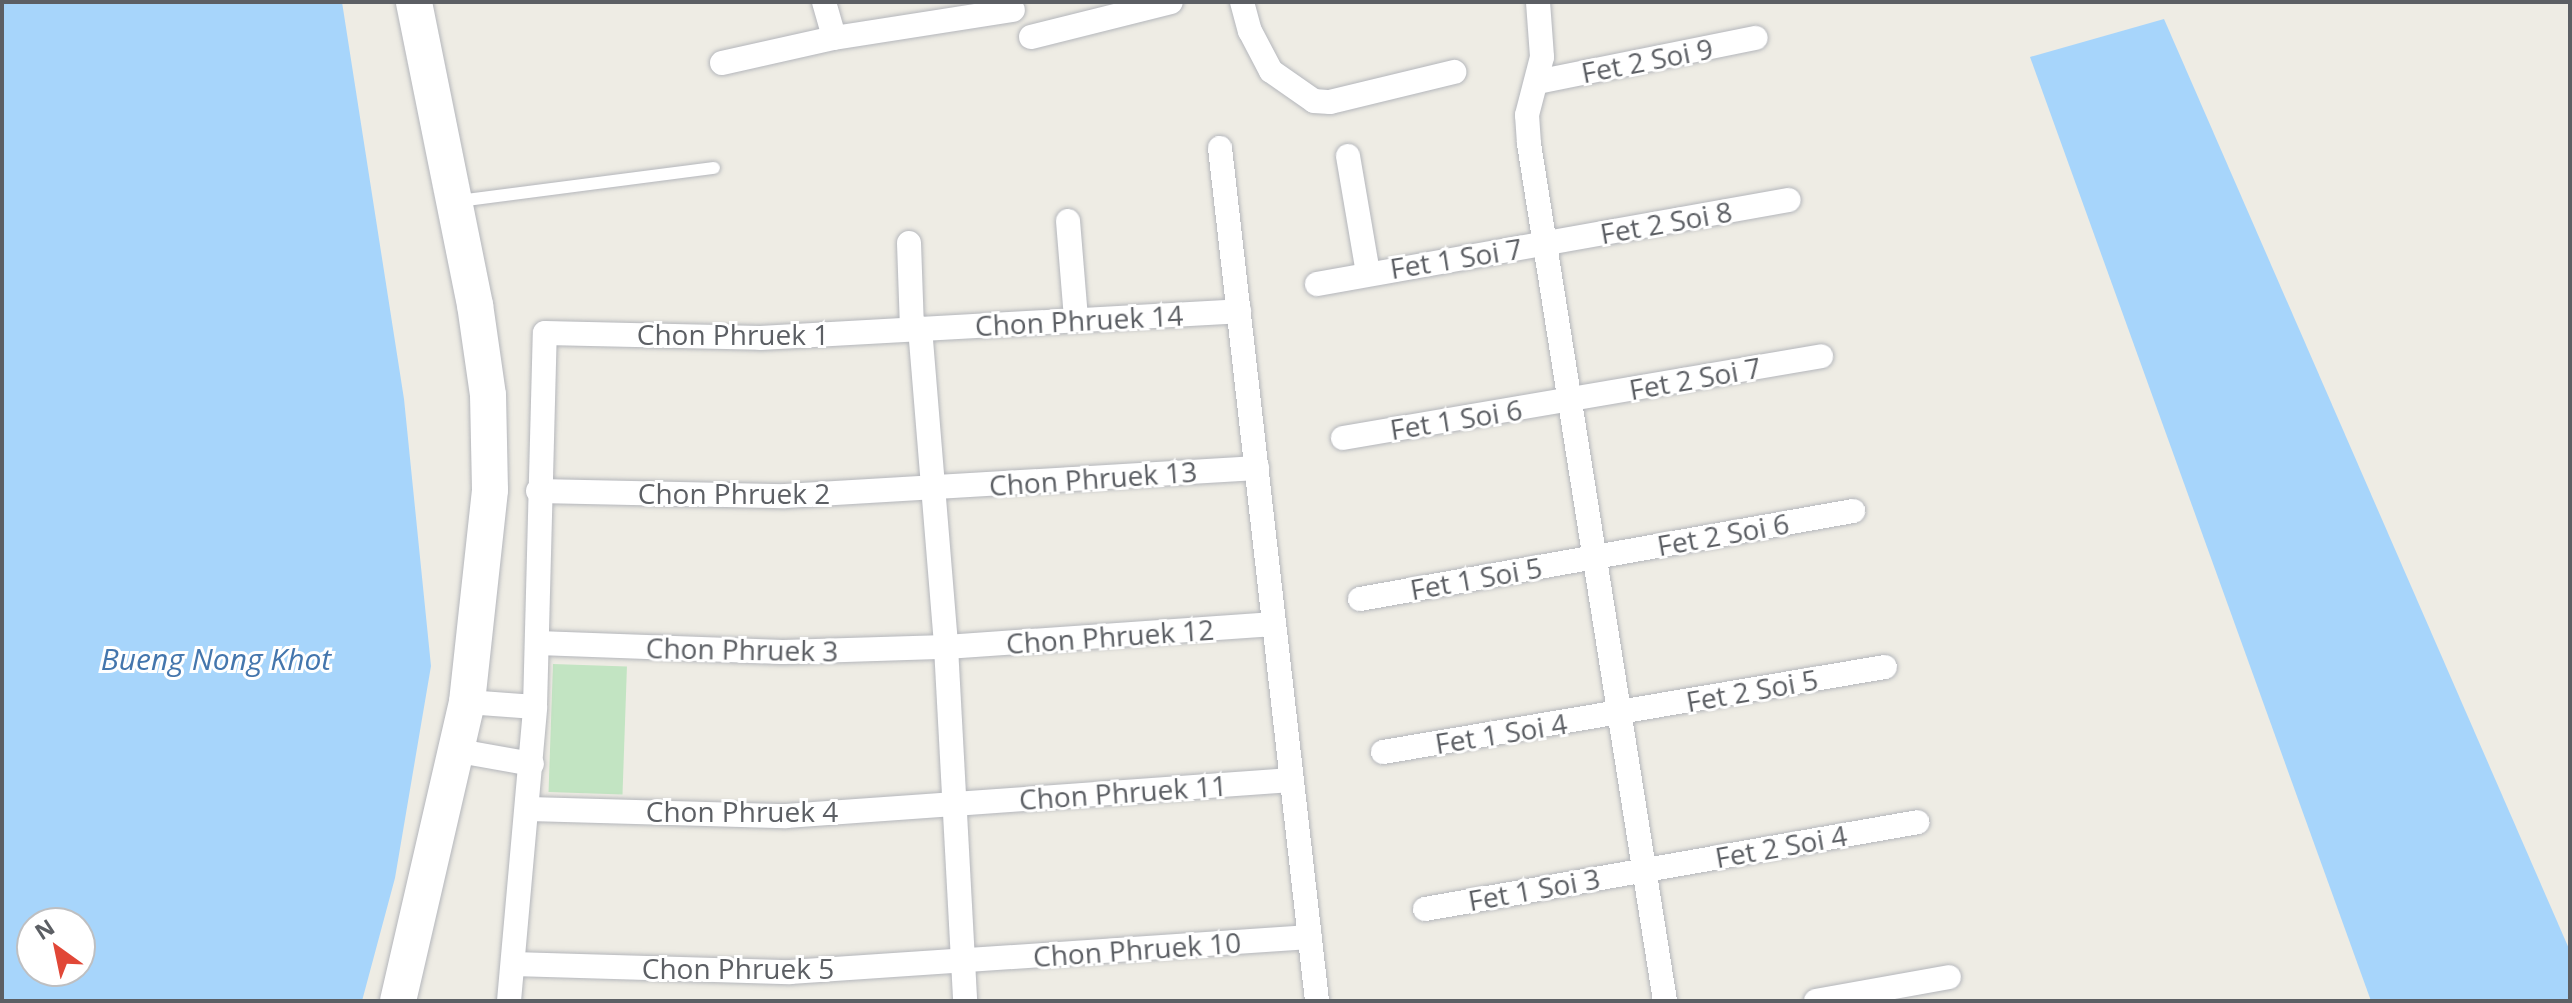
<!DOCTYPE html>
<html>
<head>
<meta charset="utf-8">
<style>
  body { margin:0 }
  #map { position:relative; width:2572px; height:1003px; overflow:hidden; background:#eeece4; font-family:"Open Sans",sans-serif }
  div>[style] { position:absolute }
  .green>* { inset:0; background:#c2e4c2; transform-origin:0 0 }
  .water>* { inset:0; background:#a7d5fb }
  .roads { filter:drop-shadow(0 0 2px #b4b6bb) drop-shadow(0 0 2px #b4b6bb) }
  .lane>* { height:12px; margin:-6px; padding:0 6px; transform-origin:6px; border-radius:6px; background:#fff }
  .street>* { height:24px; margin:-12px; padding:0 12px; transform-origin:12px; border-radius:12px; background:#fff }
  .secondary>* { height:36px; margin:-18px; padding:0 18px; transform-origin:18px; border-radius:18px; background:#fff }
  span { translate:-50% -50%; white-space:nowrap; text-align:center; line-height:1.15; -webkit-text-stroke:6px #fff; paint-order:stroke }
  .street-label { font-size:28px; color:#5c5f64 }
  .water-label { font-size:30px; color:#4476ad; font-style:italic }
  .frame { position:absolute; inset:0; border:4px solid #5c5f64; pointer-events:none }
  .north { position:absolute; left:16px; top:907px; width:80px; height:80px; box-sizing:border-box; background:#fff; border:2px solid #bebfc1; border-radius:50%; rotate:327deg; font-size:22px; font-weight:700; line-height:32px; text-align:center; color:#5c5f64 }
  .north::after { content:''; display:block; margin:auto; width:28px; height:36px; background:#e14737; clip-path:polygon(50% 0,100% 100%,50% 72%,0 100%) }
</style>
</head>
<body>
<div id="map">
  <div class="green">
    <i style="left:553px;top:664px;width:74px;height:128px;rotate:2deg"></i>
  </div>
  <div class="water">
    <i style="clip-path:polygon(evenodd,2px 2px,342px 2px,404px 399px,431px 666px,395px 878px,362px 1001px,2px 1001px,2px 2px,32px 923px,80px 923px,80px 971px,32px 971px,32px 923px)"></i>
    <i style="clip-path:polygon(2164px 19px,2570px 951px,2570px 1001px,2371px 1001px,2030px 57px)"></i>
  </div>
  <div class="roads">
    <div class="lane">
      <i style="left:459px;top:201px;width:257px;rotate:-7.4deg"></i>
    </div>
    <div class="street">
      <i style="left:824px;top:2px;width:37px;rotate:74deg"></i>
      <i style="left:1242px;top:2px;width:30px;rotate:75deg"></i>
      <i style="left:1250px;top:31px;width:45px;rotate:62.3deg"></i>
      <i style="left:1271px;top:71px;width:52px;rotate:34.9deg"></i>
      <i style="left:1314px;top:101px;width:16px;rotate:4deg"></i>
      <i style="left:1330px;top:102px;width:128px;rotate:-13.6deg"></i>
      <i style="left:1538px;top:2px;width:55px;rotate:85.8deg"></i>
      <i style="left:1542px;top:57px;width:60px;rotate:104.5deg"></i>
      <i style="left:1527px;top:115px;width:29px;rotate:86deg"></i>
      <i style="left:1529px;top:144px;width:868px;rotate:80.98deg"></i>
      <i style="left:1031px;top:37px;width:144px;rotate:-14deg"></i>
      <i style="left:722px;top:63px;width:115px;rotate:-12.6deg"></i>
      <i style="left:834px;top:38px;width:181px;rotate:-8.9deg"></i>
      <i style="left:1537px;top:82px;width:223px;rotate:-11.4deg"></i>
      <i style="left:1220px;top:148px;width:858px;rotate:83.51deg"></i>
      <i style="left:1348px;top:156px;width:119px;rotate:80.3deg"></i>
      <i style="left:1068px;top:221px;width:98px;rotate:85.3deg"></i>
      <i style="left:909px;top:243px;width:85px;rotate:88deg"></i>
      <i style="left:1317px;top:284px;width:479px;rotate:-10.1deg"></i>
      <i style="left:920px;top:328px;width:320px;rotate:85.3deg"></i>
      <i style="left:946px;top:647px;width:355px;rotate:86.9deg"></i>
      <i style="left:1343px;top:438px;width:485px;rotate:-9.7deg"></i>
      <i style="left:538px;top:491px;width:247px;rotate:1.2deg"></i>
      <i style="left:785px;top:496px;width:473px;rotate:-3.4deg"></i>
      <i style="left:1360px;top:599px;width:501px;rotate:-10.12deg"></i>
      <i style="left:538px;top:643px;width:245px;rotate:2.1deg"></i>
      <i style="left:783px;top:652px;width:163px;rotate:-1.8deg"></i>
      <i style="left:946px;top:647px;width:329px;rotate:-4deg"></i>
      <i style="left:467px;top:702px;width:68px;rotate:4.2deg"></i>
      <i style="left:459px;top:751px;width:74px;rotate:10.1deg"></i>
      <i style="left:1383px;top:752px;width:509px;rotate:-9.61deg"></i>
      <i style="left:529px;top:809px;width:257px;rotate:1.6deg"></i>
      <i style="left:786px;top:816px;width:507px;rotate:-4.07deg"></i>
      <i style="left:1425px;top:909px;width:500px;rotate:-10deg"></i>
      <i style="left:513px;top:964px;width:277px;rotate:1.7deg"></i>
      <i style="left:790px;top:972px;width:521px;rotate:-3.85deg"></i>
      <i style="left:509px;top:1001px;width:295px;rotate:-84.9deg"></i>
      <i style="left:535px;top:707px;width:374px;rotate:-88.5deg"></i>
      <i style="left:545px;top:333px;width:215px;rotate:1.3deg"></i>
      <i style="left:760px;top:338px;width:480px;rotate:-3.2deg"></i>
      <i style="left:1816px;top:1001px;width:135px;rotate:-10.2deg"></i>
    </div>
    <div class="secondary">
      <i style="left:398px;top:1001px;width:307px;rotate:-77deg"></i>
      <i style="left:467px;top:702px;width:213px;rotate:-83.8deg"></i>
      <i style="left:490px;top:490px;width:95px;rotate:-91.2deg"></i>
      <i style="left:488px;top:395px;width:91px;rotate:-98.2deg"></i>
      <i style="left:475px;top:305px;width:309px;rotate:-101.4deg"></i>
    </div>
  </div>
  <div class="street-label">
    <span style="left:1647px;top:60px;rotate:-11deg">Fet 2 Soi 9</span>
    <span style="left:1666px;top:222px;rotate:-10deg">Fet 2 Soi 8</span>
    <span style="left:1456px;top:258px;rotate:-9deg">Fet 1 Soi 7</span>
    <span style="left:1079px;top:320px;rotate:-3deg">Chon Phruek 14</span>
    <span style="left:733px;top:334px">Chon Phruek 1</span>
    <span style="left:1695px;top:378px;rotate:-10deg">Fet 2 Soi 7</span>
    <span style="left:1456px;top:419px;rotate:-9deg">Fet 1 Soi 6</span>
    <span style="left:1093px;top:478px;rotate:-4deg">Chon Phruek 13</span>
    <span style="left:734px;top:493px">Chon Phruek 2</span>
    <span style="left:1723px;top:534px;rotate:-10deg">Fet 2 Soi 6</span>
    <span style="left:1476px;top:578px;rotate:-10deg">Fet 1 Soi 5</span>
    <span style="left:1110px;top:636px;rotate:-4deg">Chon Phruek 12</span>
    <span style="left:742px;top:649px;rotate:1deg">Chon Phruek 3</span>
    <span style="left:1752px;top:690px;rotate:-10deg">Fet 2 Soi 5</span>
    <span style="left:1501px;top:733px;rotate:-9deg">Fet 1 Soi 4</span>
    <span style="left:1123px;top:792px;rotate:-4deg">Chon Phruek 11</span>
    <span style="left:742px;top:811px">Chon Phruek 4</span>
    <span style="left:1781px;top:846px;rotate:-10deg">Fet 2 Soi 4</span>
    <span style="left:1534px;top:889px;rotate:-10deg">Fet 1 Soi 3</span>
    <span style="left:1137px;top:949px;rotate:-4deg">Chon Phruek 10</span>
    <span style="left:738px;top:968px">Chon Phruek 5</span>
  </div>
  <div class="water-label">
    <span style="left:216px;top:659px">Bueng Nong Khot</span>
  </div>
  <div class="frame"></div>
  <div class="north">N</div>
</div>
</body>
</html>
